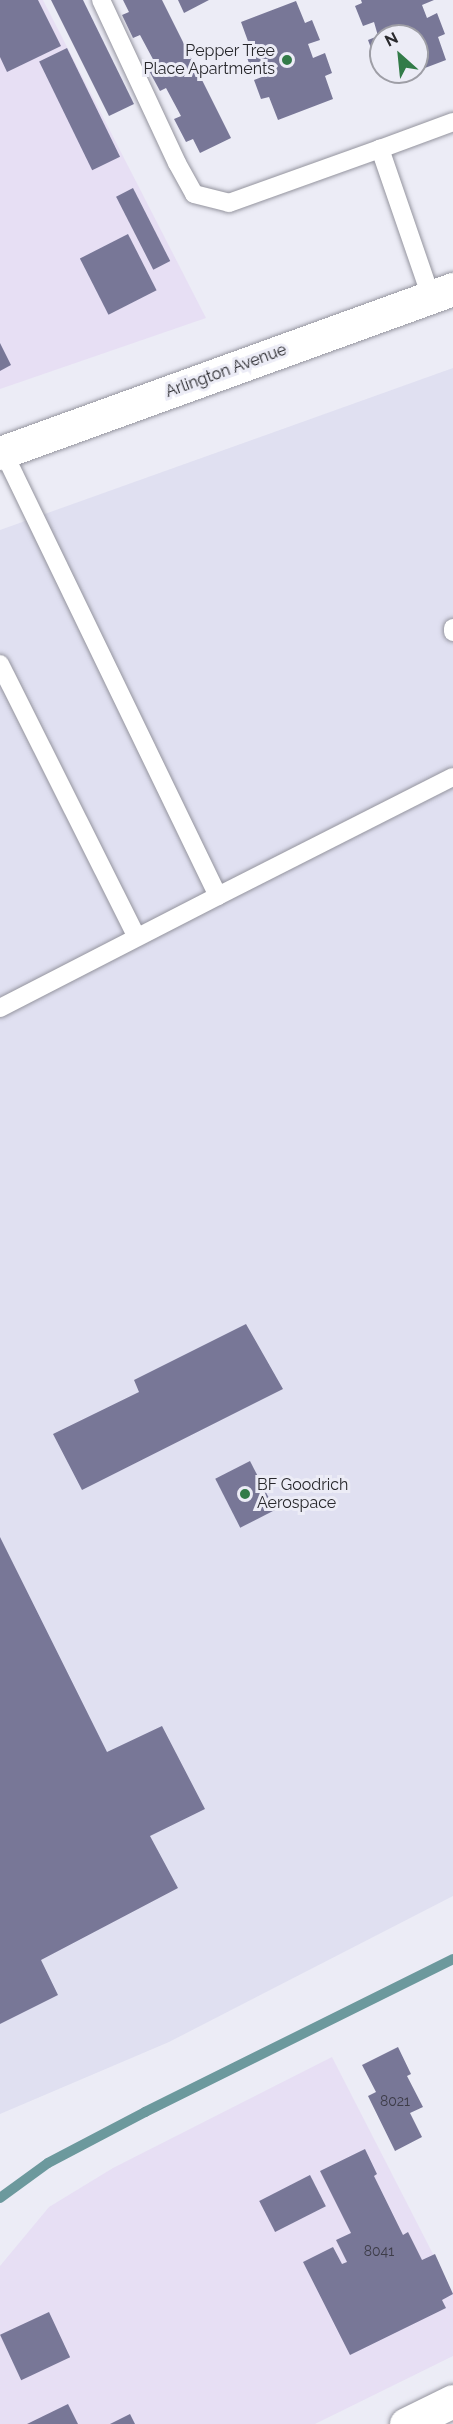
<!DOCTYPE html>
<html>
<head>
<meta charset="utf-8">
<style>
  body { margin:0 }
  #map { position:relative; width:453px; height:2424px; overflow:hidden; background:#ececf6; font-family:Raleway,sans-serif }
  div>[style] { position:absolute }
  .commercial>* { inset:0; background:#e7dff4 }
  .built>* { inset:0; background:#e0e0f1 }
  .stream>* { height:10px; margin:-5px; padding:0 5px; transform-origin:5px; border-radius:5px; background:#6c999d }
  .building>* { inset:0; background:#787797; transform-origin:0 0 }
  .roads { filter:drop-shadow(0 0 2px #94949e) drop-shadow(0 0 2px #94949e) }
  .service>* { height:18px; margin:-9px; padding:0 9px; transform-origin:9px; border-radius:9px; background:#fff }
  .tertiary>* { height:33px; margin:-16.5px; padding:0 16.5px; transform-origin:16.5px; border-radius:16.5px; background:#fff }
  .primary>* { height:33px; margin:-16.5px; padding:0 16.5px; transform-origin:16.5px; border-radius:16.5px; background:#fff }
  .dots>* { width:16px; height:16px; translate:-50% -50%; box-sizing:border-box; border:3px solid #ececf6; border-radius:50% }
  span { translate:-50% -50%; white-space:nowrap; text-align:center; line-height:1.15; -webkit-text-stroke:6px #ececf6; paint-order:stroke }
  .number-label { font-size:14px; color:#3d3c48 }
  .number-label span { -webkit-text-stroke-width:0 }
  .poi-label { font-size:16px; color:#29292d }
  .right { translate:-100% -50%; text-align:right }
  .left { translate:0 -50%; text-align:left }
  .street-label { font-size:16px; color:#29292d }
  .north { position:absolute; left:369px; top:24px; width:60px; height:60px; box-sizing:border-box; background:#ececf6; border:2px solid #9e9ea6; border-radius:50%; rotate:333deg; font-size:16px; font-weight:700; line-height:24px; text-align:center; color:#29292d }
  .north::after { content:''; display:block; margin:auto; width:21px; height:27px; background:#327b48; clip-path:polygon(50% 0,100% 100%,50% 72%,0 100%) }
</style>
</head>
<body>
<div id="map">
  <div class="commercial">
    <i style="clip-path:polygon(0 0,43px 0,206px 318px,0 389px)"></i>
    <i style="clip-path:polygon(332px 2057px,453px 2293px,453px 2356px,315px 2424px,0 2424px,0 2266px,49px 2207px,113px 2168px)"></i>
  </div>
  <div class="built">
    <i style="clip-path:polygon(453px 368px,453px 1896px,169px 2042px,0 2114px,0 530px)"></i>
  </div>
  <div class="stream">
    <i style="left:0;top:2198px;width:59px;rotate:-36.1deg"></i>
    <i style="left:48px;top:2163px;width:110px;rotate:-27.7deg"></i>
    <i style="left:145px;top:2112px;width:344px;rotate:-26.4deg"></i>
  </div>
  <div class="building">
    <i style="clip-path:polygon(0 0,38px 0,61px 46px,7px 72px,0 57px)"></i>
    <i style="clip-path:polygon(51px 0,83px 0,134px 104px,109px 116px)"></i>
    <i style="clip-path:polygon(123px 0,162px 0,231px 138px,200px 153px,193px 139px,186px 142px,174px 119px,181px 116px,166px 88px,160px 91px,147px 67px,155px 63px,140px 35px,133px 38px,122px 15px,129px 12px)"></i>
    <i style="clip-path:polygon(178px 0,209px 0,184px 13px)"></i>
    <i style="clip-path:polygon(361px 0,434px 0,422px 5px,427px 18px,437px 13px,445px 34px,438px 37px,446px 60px,417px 71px,417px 36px,381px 36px,381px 57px,375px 59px,368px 40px,378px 36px,374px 22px,363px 26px,355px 6px,362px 3px)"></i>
    <i style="clip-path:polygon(296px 1px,305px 23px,312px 20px,320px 40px,308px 44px,313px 58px,325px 53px,332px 73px,325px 76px,333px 99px,278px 120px,269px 97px,261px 99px,254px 80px,267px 75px,261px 61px,250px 66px,243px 46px,249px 44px,241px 22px)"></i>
    <i style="left:67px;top:48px;width:121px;height:31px;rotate:64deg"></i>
    <i style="clip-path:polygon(388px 72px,413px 72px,391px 81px)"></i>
    <i style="left:133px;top:188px;width:82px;height:19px;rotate:63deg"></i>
    <i style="left:128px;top:234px;width:63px;height:54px;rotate:63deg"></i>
    <i style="clip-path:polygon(0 343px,11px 365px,0 371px)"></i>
    <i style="clip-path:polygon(246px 1324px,283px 1389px,82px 1490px,53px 1434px,139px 1392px,134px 1380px)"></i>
    <i style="left:250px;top:1461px;width:55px;height:39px;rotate:63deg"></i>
    <i style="clip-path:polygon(0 1537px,107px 1752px,162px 1726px,205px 1809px,150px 1836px,178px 1888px,41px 1960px,58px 1995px,0 2024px)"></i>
    <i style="clip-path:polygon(398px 2047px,411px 2074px,407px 2076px,423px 2107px,410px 2113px,422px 2137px,395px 2151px,368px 2096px,376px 2092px,362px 2065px)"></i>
    <i style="clip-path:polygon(365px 2149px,377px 2174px,374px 2176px,403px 2235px,408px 2232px,422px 2260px,435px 2254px,453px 2294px,442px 2300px,446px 2308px,350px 2355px,303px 2262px,333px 2247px,342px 2264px,347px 2262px,336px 2240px,351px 2233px,320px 2171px)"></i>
    <i style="left:310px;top:2175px;width:35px;height:57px;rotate:63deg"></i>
    <i style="left:49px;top:2312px;width:50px;height:54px;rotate:65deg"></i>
    <i style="clip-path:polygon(68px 2404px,78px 2424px,27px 2424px)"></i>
    <i style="clip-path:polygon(130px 2414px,135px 2424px,110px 2424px)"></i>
  </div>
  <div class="roads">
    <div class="service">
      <i style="left:101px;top:0;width:180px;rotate:65deg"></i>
      <i style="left:177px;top:163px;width:35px;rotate:61deg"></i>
      <i style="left:194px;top:194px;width:36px;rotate:14deg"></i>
      <i style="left:229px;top:203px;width:160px;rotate:-19.7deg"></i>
      <i style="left:431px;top:297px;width:157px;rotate:-109deg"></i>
      <i style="left:380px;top:149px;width:78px;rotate:-20.3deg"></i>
      <i style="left:453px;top:628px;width:4px;rotate:90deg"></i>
      <i style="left:0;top:664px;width:305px;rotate:63.4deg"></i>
      <i style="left:218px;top:896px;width:263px;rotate:-26.9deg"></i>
      <i style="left:0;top:1008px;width:245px;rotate:-27.2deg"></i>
      <i style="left:218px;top:896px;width:493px;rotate:-115.8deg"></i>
    </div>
    <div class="tertiary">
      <i style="left:406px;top:2424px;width:52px;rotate:-26.1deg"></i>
    </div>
    <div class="primary">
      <i style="left:0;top:453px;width:482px;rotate:-19.9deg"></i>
    </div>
  </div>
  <div class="dots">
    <i style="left:287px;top:60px;background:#327b48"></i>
    <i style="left:245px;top:1494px;background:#327b48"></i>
  </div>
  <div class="number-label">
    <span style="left:395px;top:2101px">8021</span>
    <span style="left:379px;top:2251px">8041</span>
  </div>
  <div class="poi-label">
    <span class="right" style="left:275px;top:60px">Pepper Tree<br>Place Apartments</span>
    <span class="left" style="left:257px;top:1494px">BF Goodrich<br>Aerospace</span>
  </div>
  <div class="street-label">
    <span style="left:226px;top:371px;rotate:-20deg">Arlington Avenue</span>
  </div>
  <div class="north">N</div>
</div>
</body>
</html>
